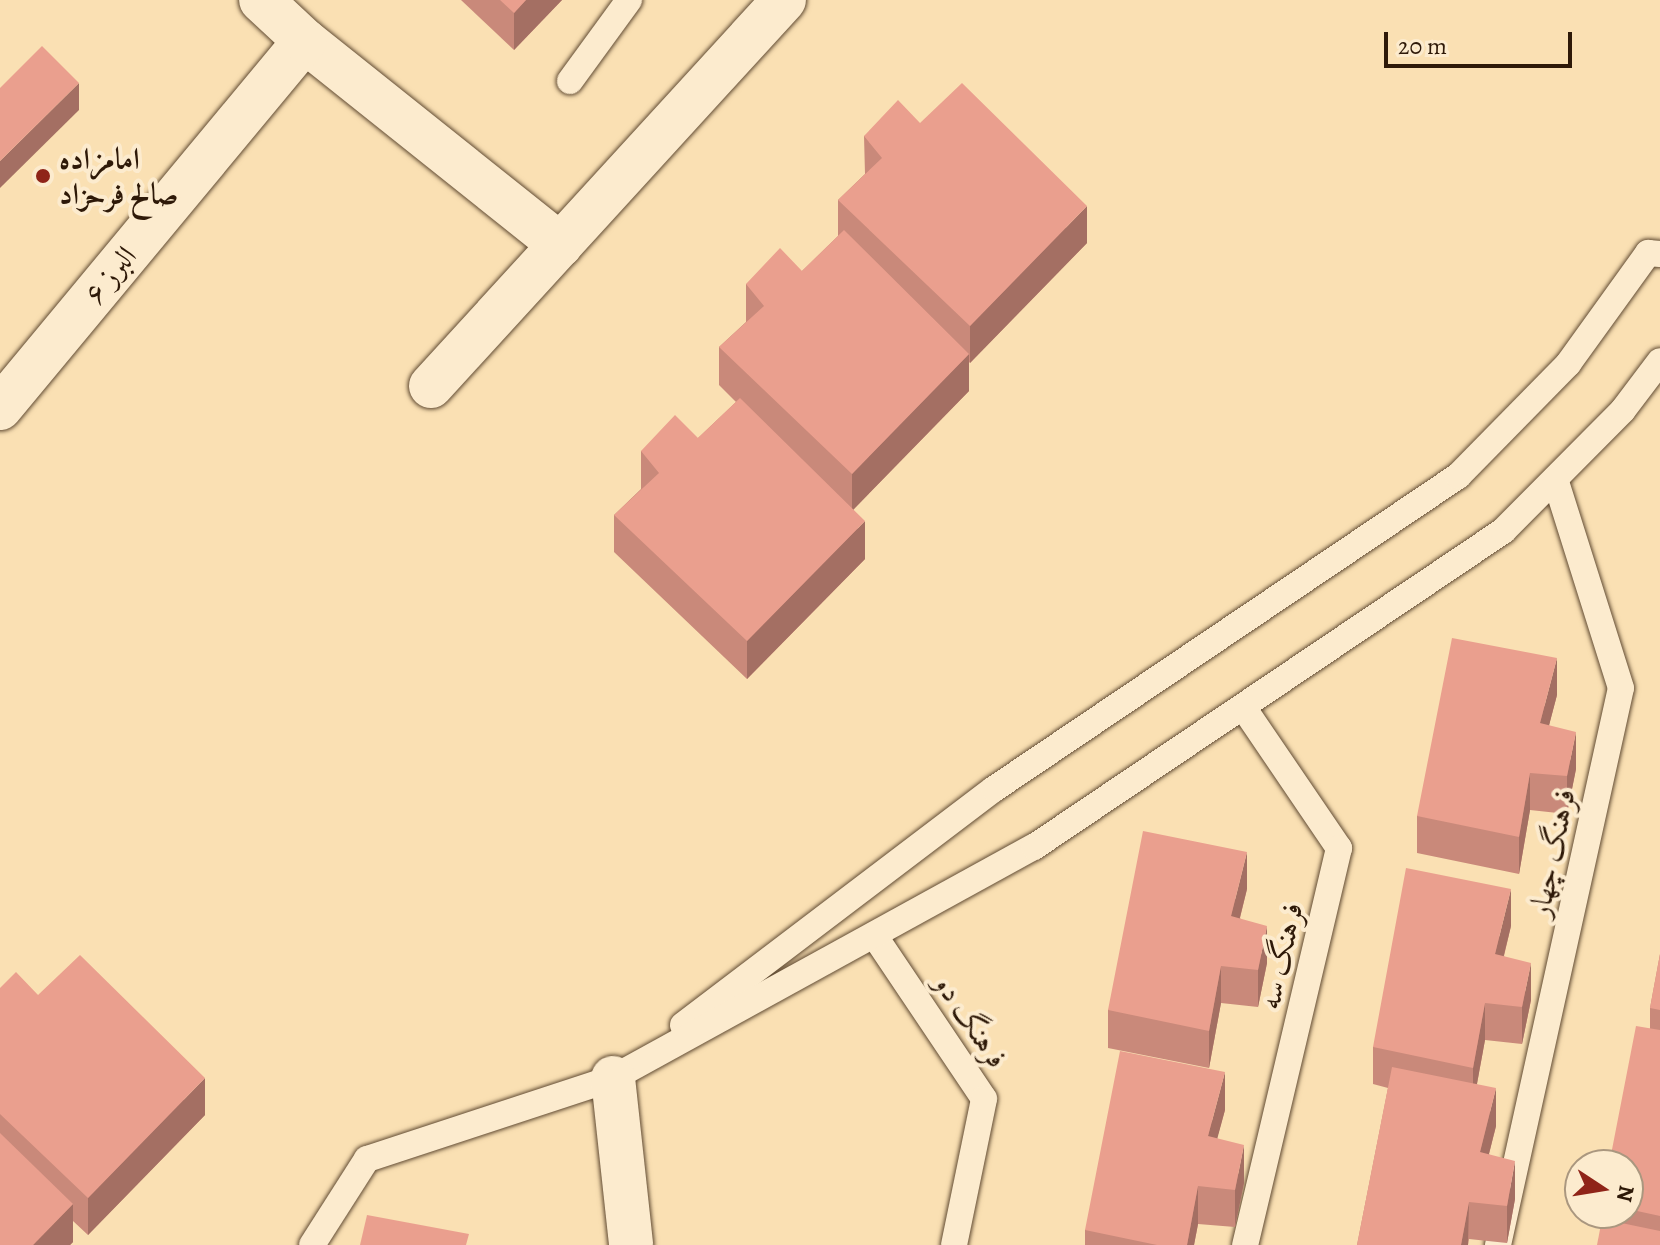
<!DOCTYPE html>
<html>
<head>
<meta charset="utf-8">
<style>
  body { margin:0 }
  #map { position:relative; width:1660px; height:1245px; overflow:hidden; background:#fae0b3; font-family:Alegreya,Amiri,serif }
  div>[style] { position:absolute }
  .roads { filter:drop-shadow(0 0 2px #614b33) drop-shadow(0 0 2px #614b33) }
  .service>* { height:26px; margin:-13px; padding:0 13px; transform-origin:13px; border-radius:13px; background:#fcebce }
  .minor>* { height:44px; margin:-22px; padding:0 22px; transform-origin:22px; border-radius:22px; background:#fcebce }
  .wall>* { inset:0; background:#c9897a }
  .shaded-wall>* { inset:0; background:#a46f63 }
  .building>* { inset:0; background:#ea9f8e }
  .dots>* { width:22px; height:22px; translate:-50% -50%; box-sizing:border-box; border:4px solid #fcebce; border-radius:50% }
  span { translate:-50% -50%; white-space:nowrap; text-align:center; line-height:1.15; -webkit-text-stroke:8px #fcebce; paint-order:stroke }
  .poi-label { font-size:30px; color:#2e1908; font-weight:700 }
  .left { translate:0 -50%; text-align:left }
  .street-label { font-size:30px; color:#2e1908 }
  .north { position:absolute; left:1564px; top:1149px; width:80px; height:80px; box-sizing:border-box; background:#fcebce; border:2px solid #aa977f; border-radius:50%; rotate:102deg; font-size:22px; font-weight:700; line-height:32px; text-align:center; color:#2e1908 }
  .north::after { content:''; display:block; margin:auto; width:28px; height:36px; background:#8f2418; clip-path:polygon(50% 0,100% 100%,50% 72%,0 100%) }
  .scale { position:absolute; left:1384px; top:32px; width:188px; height:36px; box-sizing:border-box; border:4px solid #2e1908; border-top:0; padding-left:10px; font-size:24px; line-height:28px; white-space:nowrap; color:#2e1908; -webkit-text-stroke:6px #fcebce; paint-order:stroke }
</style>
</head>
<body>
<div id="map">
  <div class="roads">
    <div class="service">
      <i style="left:570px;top:81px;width:100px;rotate:-53.9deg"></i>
      <i style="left:1243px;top:707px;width:171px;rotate:55.8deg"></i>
      <i style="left:1339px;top:848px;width:408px;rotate:103.3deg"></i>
      <i style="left:874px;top:935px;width:197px;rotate:56.1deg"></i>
      <i style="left:984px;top:1099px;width:149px;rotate:101.6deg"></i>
      <i style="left:683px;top:1025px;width:390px;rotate:-37.2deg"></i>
      <i style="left:994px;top:789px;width:560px;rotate:-34deg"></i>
      <i style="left:1458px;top:476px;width:157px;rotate:-45.5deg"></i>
      <i style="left:1568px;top:364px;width:137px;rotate:-54.2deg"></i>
      <i style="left:1648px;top:253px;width:12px;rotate:5deg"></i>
      <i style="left:312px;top:1245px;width:102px;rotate:-57.4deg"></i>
      <i style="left:367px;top:1159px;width:259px;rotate:-18.2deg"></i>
      <i style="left:613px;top:1078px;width:480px;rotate:-28.8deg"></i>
      <i style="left:1034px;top:847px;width:566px;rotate:-33.97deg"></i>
      <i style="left:1503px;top:531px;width:170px;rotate:-45.2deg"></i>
      <i style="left:1623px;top:410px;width:61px;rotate:-52.9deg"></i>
      <i style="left:1498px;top:1245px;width:570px;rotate:-77.55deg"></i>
      <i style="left:1621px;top:688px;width:219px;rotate:-107.5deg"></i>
    </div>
    <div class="minor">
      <i style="left:305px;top:41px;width:327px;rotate:38.6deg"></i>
      <i style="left:431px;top:386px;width:523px;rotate:-47.56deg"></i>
      <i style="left:0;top:408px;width:477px;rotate:-50.3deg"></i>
      <i style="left:305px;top:41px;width:60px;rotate:-137deg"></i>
      <i style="left:613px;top:1078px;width:168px;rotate:83.8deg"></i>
    </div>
  </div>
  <div class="wall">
    <i style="clip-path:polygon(461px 0,562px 0,514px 50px)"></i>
    <i style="clip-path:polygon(920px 123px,1087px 243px,970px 363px,969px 362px,969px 391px,853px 510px,865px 559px,747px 679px,614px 552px,614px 515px,641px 489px,641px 451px,698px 438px,736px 402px,719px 385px,719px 347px,746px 322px,746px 284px,802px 271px,838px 236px,838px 200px,865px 174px,864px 136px)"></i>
    <i style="clip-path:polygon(1557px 695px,1549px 725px,1576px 769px,1567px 814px,1530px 810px,1519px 874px,1417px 853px,1417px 816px)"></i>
    <i style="clip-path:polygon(1247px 889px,1240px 918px,1267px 963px,1258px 1007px,1221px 1003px,1209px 1068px,1108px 1048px,1108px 1010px)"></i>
    <i style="clip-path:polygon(1511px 926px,1504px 956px,1531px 1000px,1522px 1044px,1485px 1040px,1477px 1084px,1496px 1126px,1489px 1154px,1515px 1199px,1507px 1243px,1469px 1239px,1468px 1245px,1357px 1245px,1388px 1088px,1373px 1084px,1373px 1047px)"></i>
    <i style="clip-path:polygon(1660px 954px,1660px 1245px,1601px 1225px,1601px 1213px,1628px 1213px,1628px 1165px,1650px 1028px,1650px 1008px)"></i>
    <i style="clip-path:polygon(0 988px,38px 995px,205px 1115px,88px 1235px,73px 1221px,73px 1242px,70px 1245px,0 1245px)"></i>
    <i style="clip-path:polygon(1225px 1110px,1217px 1138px,1244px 1183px,1235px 1227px,1198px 1224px,1194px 1245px,1085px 1245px,1085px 1230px)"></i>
  </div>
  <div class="shaded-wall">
    <i style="clip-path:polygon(526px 0,562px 0,514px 50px,514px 13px)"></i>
    <i style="clip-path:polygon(79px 83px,79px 110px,0 188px,0 161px)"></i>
    <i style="clip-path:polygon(1087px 206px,1087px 243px,970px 363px,970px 326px)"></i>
    <i style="clip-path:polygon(969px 354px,969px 391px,852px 511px,852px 474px)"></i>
    <i style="clip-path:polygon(865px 521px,865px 559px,747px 679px,747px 641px)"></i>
    <i style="clip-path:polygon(1557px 658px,1557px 695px,1540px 760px,1540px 723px)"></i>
    <i style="clip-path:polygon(1576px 732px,1576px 769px,1567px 814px,1567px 776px)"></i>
    <i style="clip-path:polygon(1530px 773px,1530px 810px,1519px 874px,1519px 837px)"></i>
    <i style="clip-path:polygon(1247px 852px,1247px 889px,1231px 953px,1231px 916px)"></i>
    <i style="clip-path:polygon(1511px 889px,1511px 926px,1495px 991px,1495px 954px)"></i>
    <i style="clip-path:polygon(1267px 926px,1267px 963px,1258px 1007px,1258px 970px)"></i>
    <i style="clip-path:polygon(1531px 963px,1531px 1000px,1522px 1044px,1522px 1007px)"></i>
    <i style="clip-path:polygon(1221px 966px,1221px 1003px,1209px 1068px,1209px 1031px)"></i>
    <i style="clip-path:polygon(1485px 1003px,1485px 1040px,1473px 1105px,1473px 1068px)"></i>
    <i style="clip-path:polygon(1225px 1072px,1225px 1110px,1208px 1173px,1208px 1136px)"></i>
    <i style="clip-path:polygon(205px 1078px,205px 1115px,88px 1235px,88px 1198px)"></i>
    <i style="clip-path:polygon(1496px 1088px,1496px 1126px,1480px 1189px,1480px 1152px)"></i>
    <i style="clip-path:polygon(1244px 1145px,1244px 1183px,1235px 1227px,1235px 1190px)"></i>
    <i style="clip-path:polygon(1515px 1161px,1515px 1199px,1507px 1243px,1507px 1206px)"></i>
    <i style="clip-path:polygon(1198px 1186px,1198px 1224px,1194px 1245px,1187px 1245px)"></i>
    <i style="clip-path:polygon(1469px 1202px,1468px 1245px,1461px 1245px)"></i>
    <i style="clip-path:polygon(73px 1204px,73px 1242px,70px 1245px,33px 1245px)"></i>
  </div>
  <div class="building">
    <i style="clip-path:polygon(500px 0,526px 0,514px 13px)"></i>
    <i style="clip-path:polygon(42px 46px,79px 83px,0 161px,0 88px)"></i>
    <i style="clip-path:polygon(962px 83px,1087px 206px,970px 326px,838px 200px,882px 158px,864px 136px,898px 100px,920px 123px)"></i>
    <i style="clip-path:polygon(844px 230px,969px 354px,852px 474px,719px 347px,764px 306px,746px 284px,780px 248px,802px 271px)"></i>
    <i style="clip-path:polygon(740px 398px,865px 521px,747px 641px,614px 515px,659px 473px,641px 451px,675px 415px,698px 438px)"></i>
    <i style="clip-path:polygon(1452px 638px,1557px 658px,1540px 723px,1576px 732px,1567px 776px,1530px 773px,1519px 837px,1417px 816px)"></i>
    <i style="clip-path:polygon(1143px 831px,1247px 852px,1231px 916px,1267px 926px,1258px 970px,1221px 966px,1209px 1031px,1108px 1010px)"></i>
    <i style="clip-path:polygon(1406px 868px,1511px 889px,1495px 954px,1531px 963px,1522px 1007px,1485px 1003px,1473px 1068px,1373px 1047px)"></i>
    <i style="clip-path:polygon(1660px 954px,1660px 1010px,1650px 1008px)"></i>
    <i style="clip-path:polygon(80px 955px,205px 1078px,88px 1198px,0 1114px,0 988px,16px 972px,38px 995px)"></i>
    <i style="clip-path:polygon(1636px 1026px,1660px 1030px,1660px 1216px,1628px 1209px,1628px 1165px,1609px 1165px)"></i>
    <i style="clip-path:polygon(1120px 1051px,1225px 1072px,1208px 1136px,1244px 1145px,1235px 1190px,1198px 1186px,1187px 1245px,1157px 1245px,1085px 1230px)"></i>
    <i style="clip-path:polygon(1392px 1067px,1496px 1088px,1480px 1152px,1515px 1161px,1507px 1206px,1469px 1202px,1461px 1245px,1357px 1245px)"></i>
    <i style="clip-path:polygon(0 1133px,73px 1204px,33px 1245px,0 1245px)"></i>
    <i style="clip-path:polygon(367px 1215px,469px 1234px,466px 1245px,360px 1245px)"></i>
    <i style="clip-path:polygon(1602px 1219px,1660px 1231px,1660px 1245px,1597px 1245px)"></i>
  </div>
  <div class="dots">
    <i style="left:43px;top:176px;background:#8f2418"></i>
  </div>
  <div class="poi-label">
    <span class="left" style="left:59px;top:176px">امامزاده<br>صالح فرحزاد</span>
  </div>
  <div class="street-label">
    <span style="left:110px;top:275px;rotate:-50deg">البرز ۶</span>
    <span style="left:1552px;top:853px;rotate:-78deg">فرهنگ چهار</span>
    <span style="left:1281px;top:956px;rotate:-77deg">فرهنگ سه</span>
    <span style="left:971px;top:1021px;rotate:56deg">فرهنگ دو</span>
  </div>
  <div class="north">N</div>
  <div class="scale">20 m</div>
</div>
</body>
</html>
